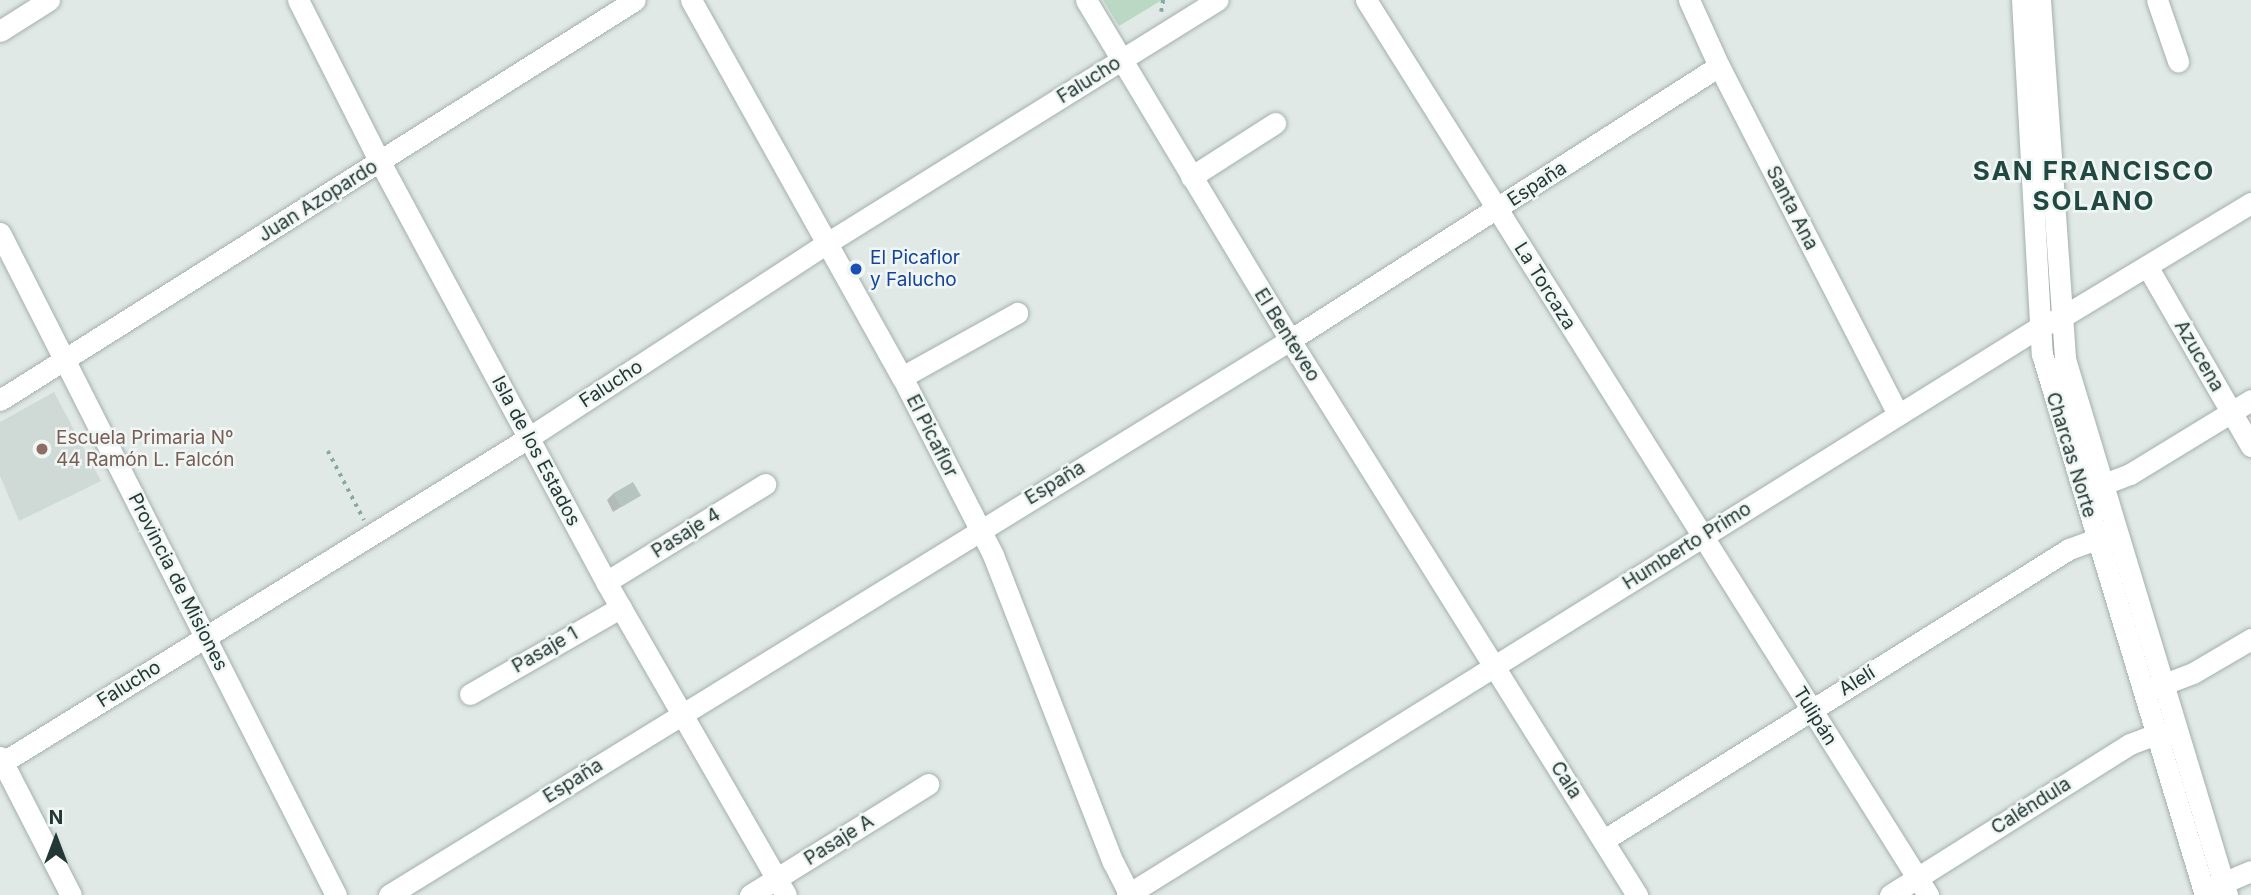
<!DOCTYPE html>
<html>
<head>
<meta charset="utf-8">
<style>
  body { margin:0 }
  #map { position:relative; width:2251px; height:895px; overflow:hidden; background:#e0e9e6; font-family:Inter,sans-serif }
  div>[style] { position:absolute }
  .built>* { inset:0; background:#cfd9d5 }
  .green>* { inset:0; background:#bbd8c5 }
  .shadow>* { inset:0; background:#0003 }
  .building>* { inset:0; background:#b6c4bf; transform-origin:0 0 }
  .path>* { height:3.5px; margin-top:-1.75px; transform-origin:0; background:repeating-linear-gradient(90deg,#84aaa1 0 3.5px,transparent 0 8.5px) }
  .roads { filter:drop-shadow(0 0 2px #a4b0ad) drop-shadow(0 0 2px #a4b0ad) }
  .minor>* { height:21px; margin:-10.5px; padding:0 10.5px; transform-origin:10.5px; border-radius:10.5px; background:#fff }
  .dots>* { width:19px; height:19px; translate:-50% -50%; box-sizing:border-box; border:4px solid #f0f6f4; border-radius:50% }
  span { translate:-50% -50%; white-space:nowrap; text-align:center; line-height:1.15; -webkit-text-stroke:5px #f0f6f4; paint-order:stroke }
  .street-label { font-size:19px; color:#233834 }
  .transit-label { font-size:19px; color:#164399 }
  .left { translate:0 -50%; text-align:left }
  .education-label { font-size:19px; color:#785e54 }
  .district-label { font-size:26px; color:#214841; font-weight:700; letter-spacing:2px }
  .north { position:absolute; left:21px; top:804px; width:70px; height:70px; -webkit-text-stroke:5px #f0f6f4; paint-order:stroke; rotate:0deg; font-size:19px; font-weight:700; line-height:28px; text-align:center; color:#233834 }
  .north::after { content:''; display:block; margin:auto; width:24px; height:32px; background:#233834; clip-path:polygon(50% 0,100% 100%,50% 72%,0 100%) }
</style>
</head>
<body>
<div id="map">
  <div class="built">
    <i style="clip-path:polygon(54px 392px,101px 481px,19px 521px,0 476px,0 422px)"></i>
  </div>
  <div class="green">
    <i style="clip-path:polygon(1103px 0,1162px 0,1119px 26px)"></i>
  </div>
  <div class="shadow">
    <i style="clip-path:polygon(613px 494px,638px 496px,613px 512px,607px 500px)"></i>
  </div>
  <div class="building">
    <i style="left:633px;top:482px;width:16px;height:23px;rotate:60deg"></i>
  </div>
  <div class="path">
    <i style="left:1161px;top:12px;width:12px;rotate:-81deg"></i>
    <i style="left:328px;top:451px;width:78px;rotate:62.4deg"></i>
  </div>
  <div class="roads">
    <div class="minor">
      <i style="left:298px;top:0;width:182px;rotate:63.2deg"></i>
      <i style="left:380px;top:162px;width:477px;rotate:61.7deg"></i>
      <i style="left:606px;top:582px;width:361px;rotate:60.1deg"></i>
      <i style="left:691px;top:0;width:432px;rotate:60.8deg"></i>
      <i style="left:902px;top:377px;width:200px;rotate:62.9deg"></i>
      <i style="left:993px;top:555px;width:330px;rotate:68.7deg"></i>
      <i style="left:1113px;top:862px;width:37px;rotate:63deg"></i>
      <i style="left:1086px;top:0;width:397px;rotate:59deg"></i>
      <i style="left:1290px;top:340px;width:655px;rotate:57.99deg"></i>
      <i style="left:1366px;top:0;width:1057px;rotate:57.87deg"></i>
      <i style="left:1689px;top:0;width:72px;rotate:65.6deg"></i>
      <i style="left:1719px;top:66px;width:391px;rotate:62.8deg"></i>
      <i style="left:2022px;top:0;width:355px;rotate:86.8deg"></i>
      <i style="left:2042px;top:354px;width:565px;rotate:73.23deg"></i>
      <i style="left:2040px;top:0;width:360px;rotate:86deg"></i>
      <i style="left:2065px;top:359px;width:560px;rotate:73.18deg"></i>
      <i style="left:2157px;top:0;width:65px;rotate:71deg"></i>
      <i style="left:0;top:31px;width:58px;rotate:-32.3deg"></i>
      <i style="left:1191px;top:177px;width:100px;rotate:-32.7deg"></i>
      <i style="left:0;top:233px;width:742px;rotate:63.09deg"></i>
      <i style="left:2147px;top:266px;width:208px;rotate:60deg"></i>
      <i style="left:902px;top:377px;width:132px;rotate:-29.1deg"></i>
      <i style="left:0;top:400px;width:750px;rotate:-32.21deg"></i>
      <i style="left:2088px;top:490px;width:45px;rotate:-20.9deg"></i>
      <i style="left:2130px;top:474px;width:142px;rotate:-31.4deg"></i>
      <i style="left:606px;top:582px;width:187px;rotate:-31.6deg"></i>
      <i style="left:2151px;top:689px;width:45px;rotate:-20.9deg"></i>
      <i style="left:2193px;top:673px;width:67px;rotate:-30.4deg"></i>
      <i style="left:470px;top:694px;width:174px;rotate:-29.9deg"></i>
      <i style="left:0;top:757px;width:155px;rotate:62.8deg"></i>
      <i style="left:0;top:764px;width:621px;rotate:-31.69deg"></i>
      <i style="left:528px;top:438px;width:357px;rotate:-33.1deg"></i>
      <i style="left:827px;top:243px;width:460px;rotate:-31.9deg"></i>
      <i style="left:1604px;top:840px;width:549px;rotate:-32.04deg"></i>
      <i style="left:2069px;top:549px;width:40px;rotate:-20.2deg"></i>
      <i style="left:2211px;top:888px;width:43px;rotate:-23deg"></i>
      <i style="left:389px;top:895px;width:1058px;rotate:-31.63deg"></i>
      <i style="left:1290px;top:340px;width:509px;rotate:-32.57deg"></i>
      <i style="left:750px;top:895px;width:210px;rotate:-31.9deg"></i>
      <i style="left:1127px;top:895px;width:1074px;rotate:-31.91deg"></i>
      <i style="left:2039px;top:327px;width:25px;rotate:-23deg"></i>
      <i style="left:2062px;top:317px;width:221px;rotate:-31.1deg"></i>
      <i style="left:1890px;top:895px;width:284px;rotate:-32.2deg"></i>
      <i style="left:2130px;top:744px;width:28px;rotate:-21deg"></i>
      <i style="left:2156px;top:734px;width:12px"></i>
    </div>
  </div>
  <div class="dots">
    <i style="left:856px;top:269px;background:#1a4fb4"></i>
    <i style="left:42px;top:449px;background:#8d6e63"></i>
  </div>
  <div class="street-label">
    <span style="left:1089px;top:80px;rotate:-32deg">Falucho</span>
    <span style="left:1537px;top:184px;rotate:-33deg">España</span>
    <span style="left:318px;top:201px;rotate:-32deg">Juan Azopardo</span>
    <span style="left:1792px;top:208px;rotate:63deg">Santa Ana</span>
    <span style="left:1545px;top:286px;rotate:58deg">La Torcaza</span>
    <span style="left:1287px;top:335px;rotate:58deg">El Benteveo</span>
    <span style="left:2199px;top:356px;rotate:60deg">Azucena</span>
    <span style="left:611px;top:384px;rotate:-33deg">Falucho</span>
    <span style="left:932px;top:436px;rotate:63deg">El Picaflor</span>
    <span style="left:536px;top:451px;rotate:62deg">Isla de los Estados</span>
    <span style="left:2071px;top:455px;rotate:73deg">Charcas Norte</span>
    <span style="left:1055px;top:483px;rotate:-31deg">España</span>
    <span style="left:686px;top:533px;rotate:-32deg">Pasaje 4</span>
    <span style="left:1687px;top:546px;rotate:-32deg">Humberto Primo</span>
    <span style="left:178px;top:582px;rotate:63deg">Provincia de Misiones</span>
    <span style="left:545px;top:650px;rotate:-30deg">Pasaje 1</span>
    <span style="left:1857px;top:681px;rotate:-32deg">Alelí</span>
    <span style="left:129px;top:684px;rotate:-32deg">Falucho</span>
    <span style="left:1815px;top:716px;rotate:58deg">Tulipán</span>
    <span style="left:1566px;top:780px;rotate:57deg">Cala</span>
    <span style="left:573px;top:781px;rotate:-32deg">España</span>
    <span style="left:2031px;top:806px;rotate:-32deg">Caléndula</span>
    <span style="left:839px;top:840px;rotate:-32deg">Pasaje A</span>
  </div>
  <div class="transit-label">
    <span class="left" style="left:870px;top:269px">El Picaflor<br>y Falucho</span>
  </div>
  <div class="education-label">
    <span class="left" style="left:56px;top:449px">Escuela Primaria Nº<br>44 Ramón L. Falcón</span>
  </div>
  <div class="district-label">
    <span style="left:2094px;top:186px">SAN FRANCISCO<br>SOLANO</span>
  </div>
  <div class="north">N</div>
</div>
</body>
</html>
